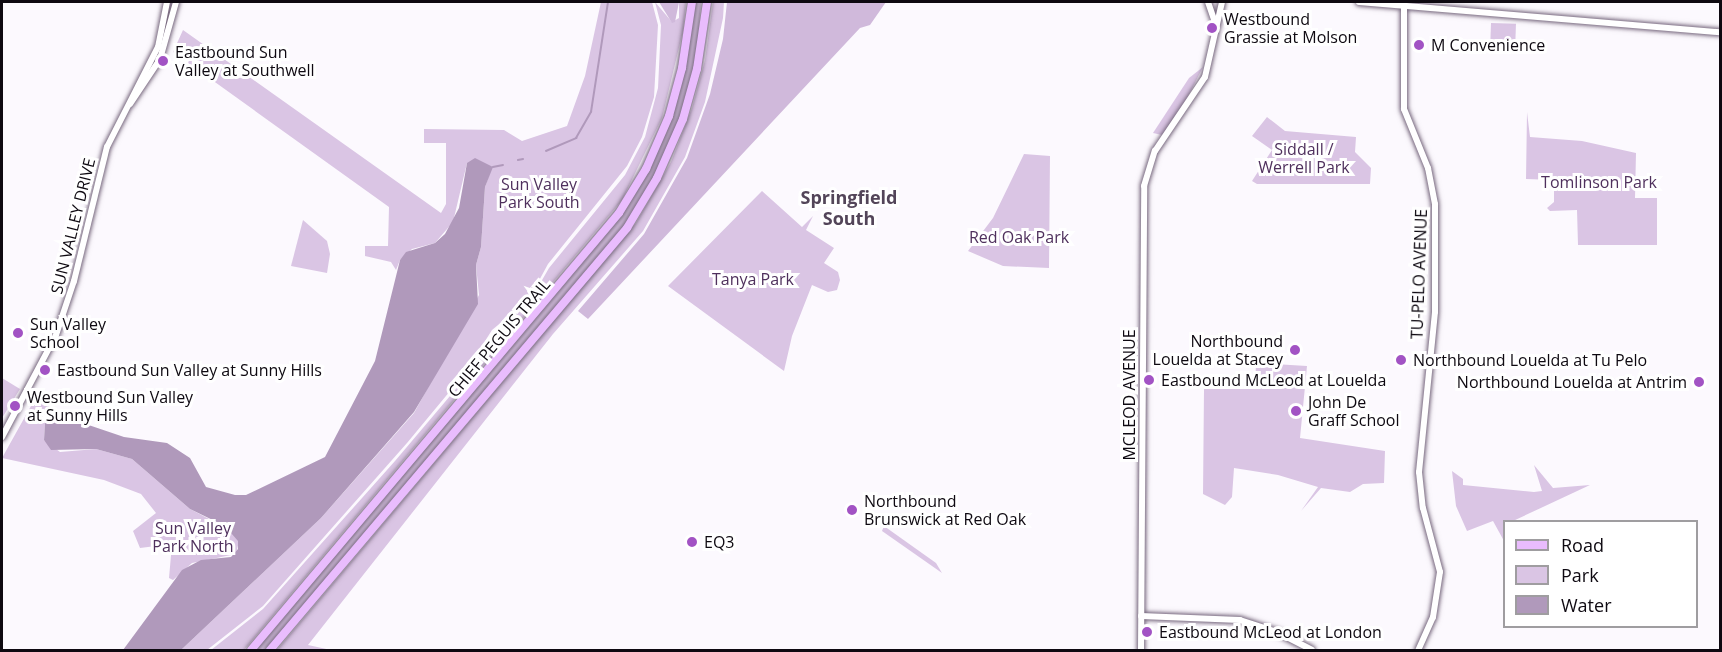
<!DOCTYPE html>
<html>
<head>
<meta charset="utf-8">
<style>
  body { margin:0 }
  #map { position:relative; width:1722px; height:652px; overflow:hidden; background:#fcf9fe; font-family:"Open Sans",sans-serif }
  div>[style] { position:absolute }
  .green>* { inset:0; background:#dac5e4; transform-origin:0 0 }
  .forest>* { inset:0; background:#d0b9db }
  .water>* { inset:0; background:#b099bb }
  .stream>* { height:1.5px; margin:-0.75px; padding:0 0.75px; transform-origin:0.75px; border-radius:0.75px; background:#b099bb }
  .roads { filter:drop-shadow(0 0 2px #78697f) drop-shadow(0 0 2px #78697f) }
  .minor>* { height:6px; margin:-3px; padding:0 3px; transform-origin:3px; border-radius:3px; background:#fff }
  .major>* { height:8px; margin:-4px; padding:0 4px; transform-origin:4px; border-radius:4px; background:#e9bcfd }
  .dots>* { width:16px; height:16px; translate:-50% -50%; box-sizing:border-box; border:3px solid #fff; border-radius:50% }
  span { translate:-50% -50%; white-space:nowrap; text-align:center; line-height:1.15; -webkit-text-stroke:6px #fff; paint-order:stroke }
  .poi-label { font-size:16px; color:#0e0911 }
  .left { translate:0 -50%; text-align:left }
  .right { translate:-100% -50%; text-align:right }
  .park-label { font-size:16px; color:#4f305d }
  .street-label { font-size:16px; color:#0e0911 }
  .neighbourhood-label { font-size:18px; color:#534559; font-weight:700 }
  .frame { position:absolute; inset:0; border:3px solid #0e0911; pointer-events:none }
  .legend { position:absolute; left:1503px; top:520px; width:195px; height:108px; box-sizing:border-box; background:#fff; border:2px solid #9f9da0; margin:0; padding:8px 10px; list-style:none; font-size:18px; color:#0e0911 }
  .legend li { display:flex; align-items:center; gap:12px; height:30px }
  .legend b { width:30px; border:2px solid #9f9da0 }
</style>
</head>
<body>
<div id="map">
  <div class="green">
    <i style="clip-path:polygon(601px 2px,652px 2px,658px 25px,654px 97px,642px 137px,627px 166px,548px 264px,529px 299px,492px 330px,465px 373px,407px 443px,263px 606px,207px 650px,181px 650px,321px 518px,414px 413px,479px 295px,476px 265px,481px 247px,485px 187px,492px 167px,467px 163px,453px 222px,435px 243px,412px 249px,400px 260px,396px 270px,391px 262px,365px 256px,365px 246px,388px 246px,389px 207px,173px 52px,183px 30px,441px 213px,446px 204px,446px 143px,424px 143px,424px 129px,504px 130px,522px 141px,567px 126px,585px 76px)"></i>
    <i style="clip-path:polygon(655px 2px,672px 22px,679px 18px,679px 2px,686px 2px,683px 31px,662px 118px,622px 200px,244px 650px,211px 650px,263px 609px,395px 461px,461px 383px,494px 332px,530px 301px,549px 268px,625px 175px,645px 137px,658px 88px,661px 25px)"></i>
    <i style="clip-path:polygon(695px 2px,701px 2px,696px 61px,682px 112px,659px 169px,623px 228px,266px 650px,254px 650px,617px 221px,631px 200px,684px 74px)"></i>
    <i style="clip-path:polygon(713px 2px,724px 2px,723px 18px,705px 102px,685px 157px,643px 231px,553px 334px,308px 645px,331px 650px,277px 650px,636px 223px,671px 162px,692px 108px,705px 60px)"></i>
    <i style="left:1491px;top:23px;width:25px;height:25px;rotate:2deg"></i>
    <i style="clip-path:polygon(1203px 67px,1182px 108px,1162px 135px,1153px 133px,1189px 78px)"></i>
    <i style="clip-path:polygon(1527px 112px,1530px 137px,1582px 141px,1636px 153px,1635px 198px,1657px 198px,1657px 245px,1578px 245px,1577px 210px,1550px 211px,1547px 208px,1554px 202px,1554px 180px,1526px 179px)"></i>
    <i style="clip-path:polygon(1267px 117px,1285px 131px,1356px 137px,1355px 152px,1371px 168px,1370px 184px,1257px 184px,1252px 181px,1272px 150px,1252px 136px)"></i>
    <i style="clip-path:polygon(1024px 154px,1050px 156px,1049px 268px,1003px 266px,968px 251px,993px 218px)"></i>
    <i style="clip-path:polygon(762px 191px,802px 227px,813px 216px,806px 230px,834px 248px,824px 263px,838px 272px,840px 280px,837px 290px,828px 292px,812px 285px,792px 336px,784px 371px,668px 286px)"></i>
    <i style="clip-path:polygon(303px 220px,327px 241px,330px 254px,327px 273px,291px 266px)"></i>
    <i style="clip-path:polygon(1256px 363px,1307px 366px,1300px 438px,1385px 451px,1384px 483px,1363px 484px,1350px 492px,1321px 488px,1301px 511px,1318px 487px,1278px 475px,1234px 468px,1232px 497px,1225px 505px,1203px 494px,1204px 389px,1255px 389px)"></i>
    <i style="clip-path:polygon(2px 378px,20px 389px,2px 418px)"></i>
    <i style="clip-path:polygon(36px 397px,53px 409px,54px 417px,45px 423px,44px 440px,60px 452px,96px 449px,132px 459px,190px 509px,232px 531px,239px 541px,236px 554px,192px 563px,173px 580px,169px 578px,172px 544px,140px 548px,133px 531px,156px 513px,141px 494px,104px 480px,2px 458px)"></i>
    <i style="clip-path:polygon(1534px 465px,1553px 488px,1590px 485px,1513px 521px,1504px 522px,1504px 541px,1493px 521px,1467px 531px,1456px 506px,1452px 471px,1463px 479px,1463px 485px,1534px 492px,1542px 491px)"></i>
    <i style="clip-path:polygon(884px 526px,936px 563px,942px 573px,882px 531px)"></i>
  </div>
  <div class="forest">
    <i style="clip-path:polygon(659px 2px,679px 2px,675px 22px,672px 23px)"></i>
    <i style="clip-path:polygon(727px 2px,886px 2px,870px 25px,860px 28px,588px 319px,578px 311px,644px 234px,687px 158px,710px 94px,723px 39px)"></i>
  </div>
  <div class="water">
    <i style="clip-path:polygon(475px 158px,493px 167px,485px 187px,481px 247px,476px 265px,478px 304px,414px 412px,321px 518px,181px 650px,123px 650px,182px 570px,201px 560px,231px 557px,238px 549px,238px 541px,225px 526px,190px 509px,132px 459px,96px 449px,51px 450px,44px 440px,45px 423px,62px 416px,124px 437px,167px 443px,190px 458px,206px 487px,235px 495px,246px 495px,325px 457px,375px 361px,400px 260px,406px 252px,435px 243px,445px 234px,459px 208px,467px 163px)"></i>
  </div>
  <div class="stream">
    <i style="left:546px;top:151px;width:33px;rotate:-23deg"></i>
    <i style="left:576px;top:138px;width:30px;rotate:-60deg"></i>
    <i style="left:591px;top:112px;width:111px;rotate:-81.2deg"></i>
    <i style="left:518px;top:160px;width:5px;rotate:-11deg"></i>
    <i style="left:493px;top:167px;width:10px;rotate:-11deg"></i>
  </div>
  <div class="roads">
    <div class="minor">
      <i style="left:1208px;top:2px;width:24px;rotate:71deg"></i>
      <i style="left:1359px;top:2px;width:362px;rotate:4.8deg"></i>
      <i style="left:1404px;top:5px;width:104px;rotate:90deg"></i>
      <i style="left:1404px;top:109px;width:64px;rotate:67.9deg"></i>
      <i style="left:1428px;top:168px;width:37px;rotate:79deg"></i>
      <i style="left:1435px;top:204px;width:108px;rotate:90deg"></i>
      <i style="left:1435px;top:312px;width:161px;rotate:95.7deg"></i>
      <i style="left:1419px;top:472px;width:36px;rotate:84deg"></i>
      <i style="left:1423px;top:508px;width:66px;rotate:75.1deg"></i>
      <i style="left:1440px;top:572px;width:46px;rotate:98.8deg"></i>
      <i style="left:1433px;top:617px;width:36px;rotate:114deg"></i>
      <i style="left:130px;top:104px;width:54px;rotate:-56.3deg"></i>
      <i style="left:160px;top:59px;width:59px;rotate:-74.3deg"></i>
      <i style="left:2px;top:437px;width:115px;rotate:-62.1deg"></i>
      <i style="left:56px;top:335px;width:57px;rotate:-71.6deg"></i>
      <i style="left:74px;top:281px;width:138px;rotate:-76.2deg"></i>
      <i style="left:107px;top:147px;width:112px;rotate:-63deg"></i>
      <i style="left:158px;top:47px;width:46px;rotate:-78.7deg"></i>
      <i style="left:1141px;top:616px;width:99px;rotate:2.3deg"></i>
      <i style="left:1240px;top:620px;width:39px;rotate:18deg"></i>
      <i style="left:1277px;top:632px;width:39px;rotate:27deg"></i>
      <i style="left:1141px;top:650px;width:464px;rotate:-89.6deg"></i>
      <i style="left:1144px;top:186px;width:37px;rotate:-73deg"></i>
      <i style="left:1155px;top:151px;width:89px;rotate:-56deg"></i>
      <i style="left:1205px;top:77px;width:77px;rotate:-77.2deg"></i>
    </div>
    <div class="major">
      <i style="left:251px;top:650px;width:571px;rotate:-49.9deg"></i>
      <i style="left:619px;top:213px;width:52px;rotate:-58.5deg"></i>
      <i style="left:646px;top:169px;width:58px;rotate:-66.5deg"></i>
      <i style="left:669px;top:116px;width:50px;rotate:-74.8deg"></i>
      <i style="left:682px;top:68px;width:67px;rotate:-81.4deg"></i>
      <i style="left:270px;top:650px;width:553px;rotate:-49.77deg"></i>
      <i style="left:627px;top:228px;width:58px;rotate:-59deg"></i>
      <i style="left:657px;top:178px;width:64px;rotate:-66.2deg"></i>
      <i style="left:683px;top:119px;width:52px;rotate:-74.4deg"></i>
      <i style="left:697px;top:69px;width:68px;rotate:-81.5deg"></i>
    </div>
  </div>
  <div class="dots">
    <i style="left:1212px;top:28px;background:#a253c4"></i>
    <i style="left:1419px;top:45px;background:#a253c4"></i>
    <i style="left:163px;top:61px;background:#a253c4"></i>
    <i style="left:18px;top:333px;background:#a253c4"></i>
    <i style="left:1295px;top:350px;background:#a253c4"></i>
    <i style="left:1401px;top:360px;background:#a253c4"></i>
    <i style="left:45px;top:370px;background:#a253c4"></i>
    <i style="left:1149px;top:380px;background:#a253c4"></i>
    <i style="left:1699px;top:382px;background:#a253c4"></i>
    <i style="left:15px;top:406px;background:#a253c4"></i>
    <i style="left:1296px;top:411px;background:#a253c4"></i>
    <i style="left:852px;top:510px;background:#a253c4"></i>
    <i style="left:692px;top:542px;background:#a253c4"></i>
    <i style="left:1147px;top:632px;background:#a253c4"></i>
  </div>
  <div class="poi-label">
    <span class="left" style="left:1224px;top:28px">Westbound<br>Grassie at Molson</span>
    <span class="left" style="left:1431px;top:45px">M Convenience</span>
    <span class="left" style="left:175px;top:61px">Eastbound Sun<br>Valley at Southwell</span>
    <span class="left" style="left:30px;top:333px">Sun Valley<br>School</span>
    <span class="right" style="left:1283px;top:350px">Northbound<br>Louelda at Stacey</span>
    <span class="left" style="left:1413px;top:360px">Northbound Louelda at Tu Pelo</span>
    <span class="left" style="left:57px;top:370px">Eastbound Sun Valley at Sunny Hills</span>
    <span class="left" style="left:1161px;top:380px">Eastbound McLeod at Louelda</span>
    <span class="right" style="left:1687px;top:382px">Northbound Louelda at Antrim</span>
    <span class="left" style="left:27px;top:406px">Westbound Sun Valley<br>at Sunny Hills</span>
    <span class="left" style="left:1308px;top:411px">John De<br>Graff School</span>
    <span class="left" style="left:864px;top:510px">Northbound<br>Brunswick at Red Oak</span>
    <span class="left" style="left:704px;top:542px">EQ3</span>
    <span class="left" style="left:1159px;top:632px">Eastbound McLeod at London</span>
  </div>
  <div class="park-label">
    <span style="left:1304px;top:158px">Siddall /<br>Werrell Park</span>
    <span style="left:1599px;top:182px">Tomlinson Park</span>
    <span style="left:539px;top:193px">Sun Valley<br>Park South</span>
    <span style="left:1019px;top:237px">Red Oak Park</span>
    <span style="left:753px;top:279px">Tanya Park</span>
    <span style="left:193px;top:537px">Sun Valley<br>Park North</span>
  </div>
  <div class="street-label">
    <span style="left:73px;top:226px;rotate:-76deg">SUN VALLEY DRIVE</span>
    <span style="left:1419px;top:274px;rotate:-88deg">TU-PELO AVENUE</span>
    <span style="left:499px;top:338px;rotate:-50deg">CHIEF PEGUIS TRAIL</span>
    <span style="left:1129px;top:395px;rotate:-90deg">MCLEOD AVENUE</span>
  </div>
  <div class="neighbourhood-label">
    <span style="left:849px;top:208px">Springfield<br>South</span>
  </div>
  <div class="frame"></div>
  <ul class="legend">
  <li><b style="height:8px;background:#e9bcfd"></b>Road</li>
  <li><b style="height:16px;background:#dac5e4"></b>Park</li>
  <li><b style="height:16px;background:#b099bb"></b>Water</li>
  </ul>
</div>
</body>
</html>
